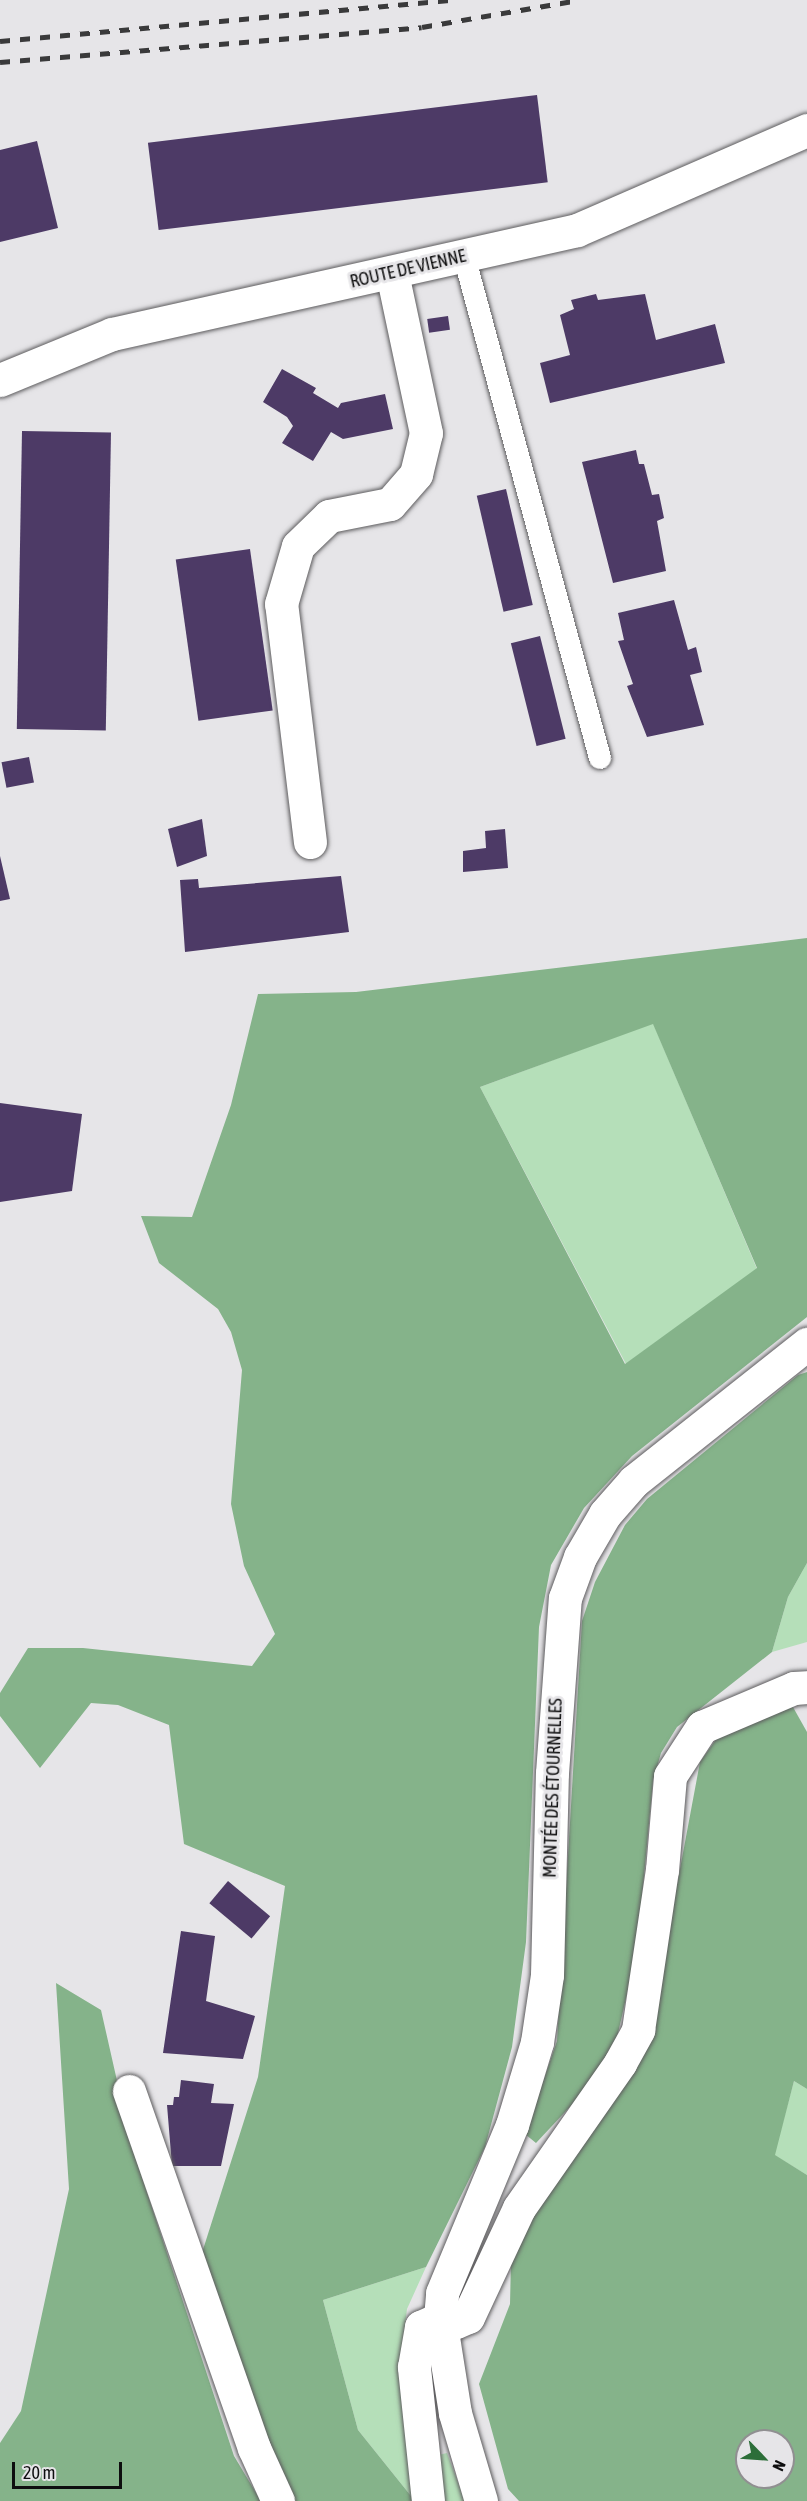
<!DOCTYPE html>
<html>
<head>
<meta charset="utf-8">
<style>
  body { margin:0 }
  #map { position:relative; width:807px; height:2501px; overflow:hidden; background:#e6e5e8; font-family:"Asap Condensed",sans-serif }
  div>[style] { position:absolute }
  .green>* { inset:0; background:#b5dfb9 }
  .forest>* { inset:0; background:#85b38a }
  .building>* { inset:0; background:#4d3a66; transform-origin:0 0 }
  .roads { filter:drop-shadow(0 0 2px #5d5c5e) drop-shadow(0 0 2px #5d5c5e) }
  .lane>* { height:22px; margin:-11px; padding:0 11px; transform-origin:11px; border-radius:11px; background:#fff }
  .street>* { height:33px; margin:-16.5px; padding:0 16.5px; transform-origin:16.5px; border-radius:16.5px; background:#fff }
  .secondary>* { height:33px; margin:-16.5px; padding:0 16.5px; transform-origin:16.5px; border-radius:16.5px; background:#fff }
  .rail>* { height:4.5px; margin-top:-2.25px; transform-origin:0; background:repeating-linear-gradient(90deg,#3a3a3b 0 10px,transparent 0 20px) }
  span { translate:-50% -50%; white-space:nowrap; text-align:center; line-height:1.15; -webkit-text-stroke:6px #e6e5e8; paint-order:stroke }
  .street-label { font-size:18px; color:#0e0e0f }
  .north { position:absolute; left:735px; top:2429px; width:60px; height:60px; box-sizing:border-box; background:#e6e5e8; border:2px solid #908f91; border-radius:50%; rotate:115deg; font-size:16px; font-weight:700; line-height:24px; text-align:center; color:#0e0e0f }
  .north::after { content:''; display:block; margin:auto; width:21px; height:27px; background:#2c6e39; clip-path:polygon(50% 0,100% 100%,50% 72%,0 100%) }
  .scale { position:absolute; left:12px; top:2462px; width:110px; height:27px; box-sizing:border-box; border:3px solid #0e0e0f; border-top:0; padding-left:8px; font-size:18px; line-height:21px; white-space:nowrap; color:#0e0e0f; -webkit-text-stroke:4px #e6e5e8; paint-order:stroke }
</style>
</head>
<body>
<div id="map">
  <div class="green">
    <i style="clip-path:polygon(653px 1023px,757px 1269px,626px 1364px,480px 1087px)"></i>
    <i style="clip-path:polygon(807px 1563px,807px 1642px,772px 1652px,788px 1597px)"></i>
    <i style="clip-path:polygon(794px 2081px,807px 2089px,807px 2175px,774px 2155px)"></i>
    <i style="clip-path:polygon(426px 2267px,407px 2309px,400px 2365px,415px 2501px,358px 2430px,323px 2300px)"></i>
    <i style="clip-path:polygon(447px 2453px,465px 2501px,445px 2501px,438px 2455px)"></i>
  </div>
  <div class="forest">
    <i style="clip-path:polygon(evenodd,807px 938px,807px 1317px,632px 1456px,584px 1508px,551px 1565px,539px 1627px,526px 1942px,512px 2047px,485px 2147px,426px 2267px,323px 2300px,358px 2430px,415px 2501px,291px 2501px,200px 2259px,258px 2077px,285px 1886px,184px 1844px,169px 1725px,118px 1705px,91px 1703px,40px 1768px,0 1716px,0 1693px,28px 1648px,83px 1648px,252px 1666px,275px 1634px,244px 1566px,231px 1504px,242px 1370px,231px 1332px,218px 1309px,159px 1263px,141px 1216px,192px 1217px,231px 1105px,258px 994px,356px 992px,807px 938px,653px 1024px,757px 1268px,625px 1364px,480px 1087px,653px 1024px)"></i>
    <i style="clip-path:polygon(807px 1372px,807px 1563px,788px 1597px,772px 1652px,677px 1727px,661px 1753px,653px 1781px,637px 1950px,616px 2042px,596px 2079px,536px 2143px,525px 2134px,557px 2041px,582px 1621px,595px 1582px,625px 1525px,647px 1499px,798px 1375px)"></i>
    <i style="clip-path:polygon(evenodd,789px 1700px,807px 1732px,807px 2089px,794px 2081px,775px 2155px,807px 2175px,807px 2501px,519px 2501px,508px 2489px,479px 2384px,510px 2304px,511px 2261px,535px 2209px,635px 2068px,651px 2024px,700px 1762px,717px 1738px,789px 1700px,747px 2441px,783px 2441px,783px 2477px,747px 2477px,747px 2441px)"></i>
    <i style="clip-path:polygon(56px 1983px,101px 2010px,132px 2147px,234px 2456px,261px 2501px,0 2501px,0 2443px,21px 2411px,69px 2189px)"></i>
  </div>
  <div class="building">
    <i style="left:537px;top:95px;width:88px;height:392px;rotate:83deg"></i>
    <i style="clip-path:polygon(37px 141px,58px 228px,0 242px,0 150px)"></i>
    <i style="clip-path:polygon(596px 294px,598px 300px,645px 294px,656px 340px,715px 324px,725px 363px,550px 403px,540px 363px,570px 355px,560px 315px,574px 309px,571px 300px)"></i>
    <i style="left:448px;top:316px;width:14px;height:21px;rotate:82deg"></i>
    <i style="clip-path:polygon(282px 369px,316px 388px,313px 393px,338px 408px,341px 403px,385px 394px,393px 429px,343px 439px,331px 432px,313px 461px,282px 443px,293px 426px,287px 417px,263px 402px)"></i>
    <i style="left:22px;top:431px;width:89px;height:298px;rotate:1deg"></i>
    <i style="clip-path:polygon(636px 450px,639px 464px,644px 464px,652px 495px,659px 494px,664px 518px,657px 521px,666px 571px,613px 583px,582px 462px)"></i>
    <i style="left:506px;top:489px;width:119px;height:30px;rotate:77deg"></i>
    <i style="left:250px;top:549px;width:163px;height:75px;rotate:82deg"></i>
    <i style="clip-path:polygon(674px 600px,688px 650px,696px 647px,702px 672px,690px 675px,704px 725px,647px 737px,627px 686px,633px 684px,618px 641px,624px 640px,618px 613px)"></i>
    <i style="left:540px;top:636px;width:106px;height:30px;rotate:76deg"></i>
    <i style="left:29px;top:757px;width:26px;height:28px;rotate:79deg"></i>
    <i style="clip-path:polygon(202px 819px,207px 856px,177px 867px,168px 829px)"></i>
    <i style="clip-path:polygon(505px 829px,508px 868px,463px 872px,463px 851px,486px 848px,485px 831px)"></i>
    <i style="clip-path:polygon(0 856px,10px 899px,0 901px)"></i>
    <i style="clip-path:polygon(341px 876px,349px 932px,185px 952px,180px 880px,198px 879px,199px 888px)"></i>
    <i style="clip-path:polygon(0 1103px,82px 1114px,72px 1191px,0 1202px)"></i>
    <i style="left:228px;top:1881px;width:55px;height:29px;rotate:40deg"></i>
    <i style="clip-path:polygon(181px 1931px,215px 1936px,206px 2001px,255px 2016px,243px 2059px,163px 2053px)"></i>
    <i style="clip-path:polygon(181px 2080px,214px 2084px,211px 2103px,234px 2104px,221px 2166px,172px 2166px,167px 2105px,173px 2105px,174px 2097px,179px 2097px)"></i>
  </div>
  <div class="roads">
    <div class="lane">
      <i style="left:464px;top:256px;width:520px;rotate:74.84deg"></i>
    </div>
    <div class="street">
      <i style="left:310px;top:842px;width:240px;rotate:-96.9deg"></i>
      <i style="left:281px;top:604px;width:60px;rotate:-73.7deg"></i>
      <i style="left:298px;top:546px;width:43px;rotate:-44.1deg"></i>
      <i style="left:329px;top:516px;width:62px;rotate:-11.1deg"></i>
      <i style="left:390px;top:504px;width:40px;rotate:-49deg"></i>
      <i style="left:416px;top:474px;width:42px;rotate:-76.3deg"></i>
      <i style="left:426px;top:433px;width:164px;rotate:-102deg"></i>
      <i style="left:129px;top:2091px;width:378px;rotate:70.7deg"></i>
      <i style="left:254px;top:2448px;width:58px;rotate:65.6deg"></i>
      <i style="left:428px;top:2501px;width:135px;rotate:-96deg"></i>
      <i style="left:414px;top:2367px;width:41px;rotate:-80.1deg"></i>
      <i style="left:421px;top:2327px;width:21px;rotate:-25deg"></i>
      <i style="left:440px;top:2318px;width:16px;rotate:14deg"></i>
      <i style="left:456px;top:2322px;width:13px;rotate:-23deg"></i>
      <i style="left:468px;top:2317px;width:120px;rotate:-64.9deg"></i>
      <i style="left:519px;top:2208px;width:177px;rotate:-55.1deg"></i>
      <i style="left:620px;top:2063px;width:38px;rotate:-61deg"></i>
      <i style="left:638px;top:2030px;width:162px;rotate:-81.5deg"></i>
      <i style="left:662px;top:1870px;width:94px;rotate:-85.1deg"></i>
      <i style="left:670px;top:1776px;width:59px;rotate:-56.9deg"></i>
      <i style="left:702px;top:1727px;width:100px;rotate:-23deg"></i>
      <i style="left:794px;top:1688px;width:13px;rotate:-4deg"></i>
      <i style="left:481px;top:2501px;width:92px;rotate:-106.5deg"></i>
      <i style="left:455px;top:2413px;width:96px;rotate:-99deg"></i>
      <i style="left:440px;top:2318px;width:25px;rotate:-85deg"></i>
      <i style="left:442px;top:2293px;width:182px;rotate:-67.4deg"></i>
      <i style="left:512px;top:2125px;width:87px;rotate:-73.2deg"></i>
      <i style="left:537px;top:2042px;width:68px;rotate:-81.5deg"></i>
      <i style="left:547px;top:1975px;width:202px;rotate:-88.6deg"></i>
      <i style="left:552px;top:1773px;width:175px;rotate:-85.8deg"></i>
      <i style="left:565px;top:1598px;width:44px;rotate:-69.9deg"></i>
      <i style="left:580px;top:1557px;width:50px;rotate:-59.8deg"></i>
      <i style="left:605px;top:1514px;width:44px;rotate:-48.7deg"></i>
      <i style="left:634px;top:1481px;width:221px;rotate:-38.4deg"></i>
    </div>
    <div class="secondary">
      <i style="left:0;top:380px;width:121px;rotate:-22.3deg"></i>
      <i style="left:112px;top:334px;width:476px;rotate:-12.6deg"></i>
      <i style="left:577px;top:230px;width:251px;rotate:-23.5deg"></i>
    </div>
  </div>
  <div class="rail">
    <i style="left:0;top:41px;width:454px;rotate:-5.2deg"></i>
    <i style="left:0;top:62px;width:423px;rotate:-4.7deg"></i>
    <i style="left:422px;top:27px;width:159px;rotate:-9.8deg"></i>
  </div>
  <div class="street-label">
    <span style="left:408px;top:269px;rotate:-13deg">ROUTE DE VIENNE</span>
    <span style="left:553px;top:1788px;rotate:-88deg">MONTÉE DES ÉTOURNELLES</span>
  </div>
  <div class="north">N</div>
  <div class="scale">20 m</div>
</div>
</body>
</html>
